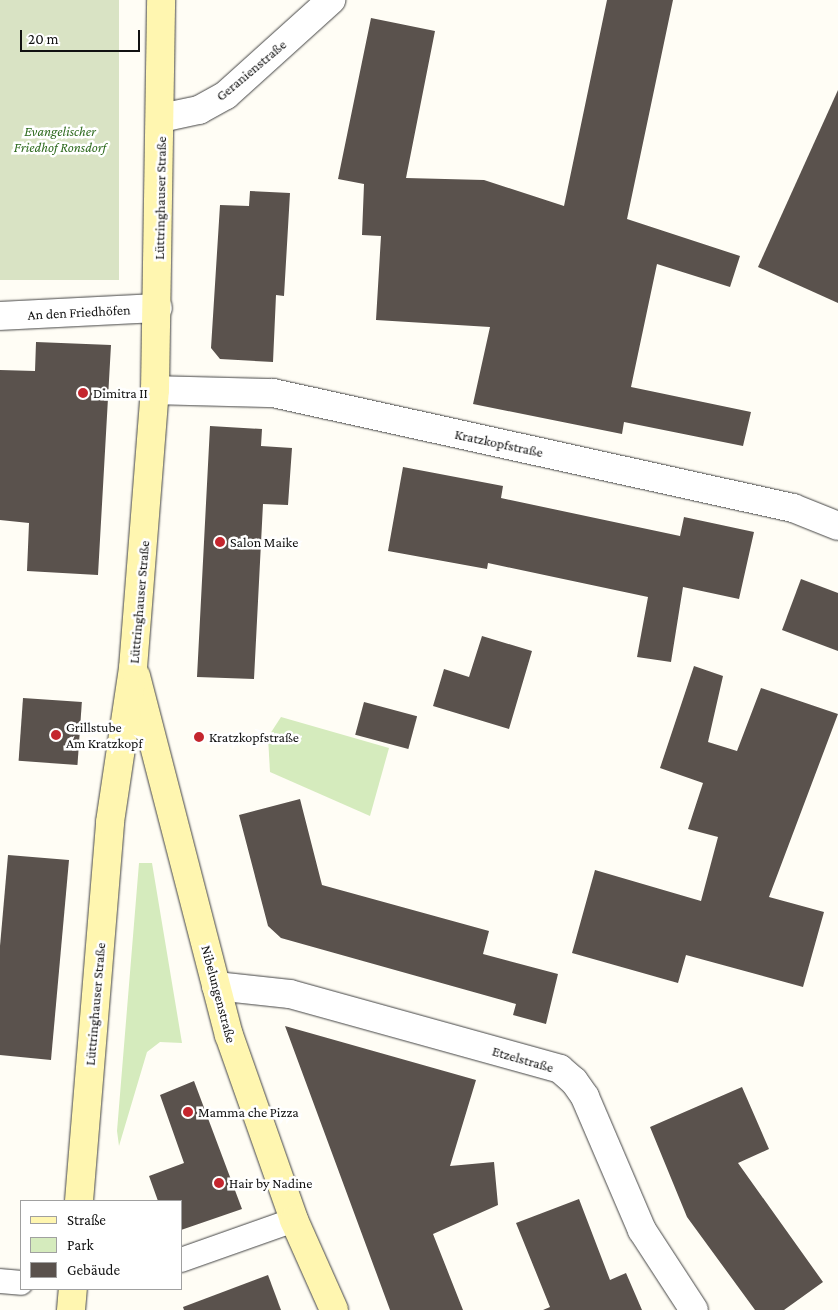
<!DOCTYPE html>
<html>
<head>
<meta charset="utf-8">
<style>
  body { margin:0 }
  #map { position:relative; width:838px; height:1310px; overflow:hidden; background:#fffdf5; font-family:"Crimson Pro",serif }
  div>[style] { position:absolute }
  .green>* { inset:0; background:#d5ebbd }
  .cemetery>* { inset:0; background:#d9e3c4; transform-origin:0 0 }
  .building>* { inset:0; background:#5a524d; transform-origin:0 0 }
  .roads { filter:drop-shadow(0 0 1px #444) drop-shadow(0 0 1px #444) }
  .lane>* { height:24px; margin:-12px; padding:0 12px; transform-origin:12px; border-radius:12px; background:#fff }
  .street>* { height:28px; margin:-14px; padding:0 14px; transform-origin:14px; border-radius:14px; background:#fff }
  .secondary>* { height:28px; margin:-14px; padding:0 14px; transform-origin:14px; border-radius:14px; background:#fff6b0 }
  .dots>* { width:14px; height:14px; translate:-50% -50%; box-sizing:border-box; border:2px solid #fff; border-radius:50% }
  span { translate:-50% -50%; white-space:nowrap; text-align:center; line-height:1.15; -webkit-text-stroke:5px #fff; paint-order:stroke }
  .street-label { font-size:14px; color:#111 }
  .park-label { font-size:14px; color:#2f6b1f; font-style:italic }
  .poi-label { font-size:14px; color:#111 }
  .left { translate:0 -50%; text-align:left }
  .legend { position:absolute; left:20px; top:1200px; width:162px; height:90px; box-sizing:border-box; background:#fff; border:1px solid #a0a0a0; margin:0; padding:6px 9px; list-style:none; font-size:15px; color:#111 }
  .legend li { display:flex; align-items:center; gap:10px; height:25px }
  .legend b { width:25px; border:1px solid #a0a0a0 }
  .scale { position:absolute; left:20px; top:30px; width:120px; height:22px; box-sizing:border-box; border:2px solid #111; border-top:0; padding-left:6px; font-size:15px; line-height:18px; white-space:nowrap; color:#111; -webkit-text-stroke:4px #fff; paint-order:stroke }
</style>
</head>
<body>
<div id="map">
  <div class="green">
    <i style="clip-path:polygon(281px 717px,389px 748px,370px 816px,270px 772px,268px 737px)"></i>
    <i style="clip-path:polygon(139px 863px,152px 863px,182px 1043px,160px 1042px,147px 1052px,119px 1146px,117px 1131px)"></i>
  </div>
  <div class="cemetery">
    <i style="left:0;top:0;width:119px;height:280px"></i>
  </div>
  <div class="building">
    <i style="clip-path:polygon(607px 0,673px 0,627px 219px,740px 256px,730px 287px,657px 264px,631px 387px,751px 412px,743px 446px,624px 422px,622px 434px,473px 404px,490px 327px,376px 320px,381px 236px,362px 235px,364px 184px,338px 179px,371px 18px,435px 31px,406px 178px,484px 180px,564px 206px)"></i>
    <i style="clip-path:polygon(838px 90px,838px 303px,758px 267px)"></i>
    <i style="clip-path:polygon(250px 191px,290px 193px,284px 296px,276px 295px,273px 362px,220px 359px,211px 348px,220px 205px,249px 206px)"></i>
    <i style="clip-path:polygon(36px 342px,111px 345px,98px 575px,27px 571px,29px 523px,0 520px,0 370px,35px 371px)"></i>
    <i style="clip-path:polygon(210px 426px,262px 429px,261px 446px,292px 448px,288px 505px,263px 504px,254px 679px,197px 677px)"></i>
    <i style="clip-path:polygon(403px 467px,503px 486px,501px 498px,680px 536px,684px 517px,754px 532px,739px 599px,683px 587px,671px 662px,637px 657px,648px 597px,488px 563px,487px 569px,388px 551px)"></i>
    <i style="clip-path:polygon(801px 579px,838px 593px,838px 651px,782px 630px)"></i>
    <i style="clip-path:polygon(482px 636px,532px 651px,509px 729px,433px 706px,444px 669px,469px 677px)"></i>
    <i style="clip-path:polygon(694px 666px,723px 676px,708px 742px,737px 751px,761px 688px,838px 714px,769px 897px,824px 912px,803px 987px,686px 955px,678px 983px,572px 953px,595px 870px,701px 901px,718px 837px,688px 829px,703px 783px,660px 768px)"></i>
    <i style="left:23px;top:698px;width:59px;height:63px;rotate:4deg"></i>
    <i style="left:364px;top:702px;width:55px;height:34px;rotate:15deg"></i>
    <i style="clip-path:polygon(300px 799px,322px 885px,489px 931px,483px 954px,558px 974px,546px 1024px,513px 1015px,516px 1004px,281px 938px,268px 926px,239px 815px)"></i>
    <i style="clip-path:polygon(8px 855px,69px 860px,51px 1060px,0 1055px,0 946px)"></i>
    <i style="clip-path:polygon(285px 1026px,476px 1080px,450px 1166px,494px 1162px,498px 1205px,433px 1234px,463px 1310px,390px 1310px)"></i>
    <i style="clip-path:polygon(194px 1081px,242px 1209px,181px 1230px,181px 1201px,158px 1201px,149px 1176px,184px 1163px,160px 1095px)"></i>
    <i style="clip-path:polygon(742px 1087px,769px 1149px,738px 1163px,823px 1282px,784px 1310px,755px 1310px,687px 1217px,650px 1127px)"></i>
    <i style="clip-path:polygon(579px 1199px,610px 1280px,626px 1273px,642px 1310px,543px 1310px,550px 1307px,516px 1223px)"></i>
    <i style="clip-path:polygon(268px 1275px,281px 1310px,184px 1310px,183px 1307px)"></i>
  </div>
  <div class="roads">
    <div class="lane">
      <i style="left:181px;top:1260px;width:120px;rotate:-19.5deg"></i>
      <i style="left:0;top:1281px;width:21px;rotate:5deg"></i>
    </div>
    <div class="street">
      <i style="left:161px;top:118px;width:39px;rotate:-12deg"></i>
      <i style="left:199px;top:110px;width:31px;rotate:-29deg"></i>
      <i style="left:226px;top:95px;width:142px;rotate:-42.1deg"></i>
      <i style="left:0;top:316px;width:158px;rotate:-2.9deg"></i>
      <i style="left:155px;top:390px;width:118px;rotate:1.5deg"></i>
      <i style="left:273px;top:393px;width:533px;rotate:12.47deg"></i>
      <i style="left:793px;top:508px;width:48px;rotate:21.8deg"></i>
      <i style="left:216px;top:986px;width:74px;rotate:6.2deg"></i>
      <i style="left:290px;top:994px;width:280px;rotate:15.5deg"></i>
      <i style="left:560px;top:1069px;width:18px;rotate:41deg"></i>
      <i style="left:574px;top:1081px;width:19px;rotate:55deg"></i>
      <i style="left:585px;top:1097px;width:145px;rotate:66.8deg"></i>
      <i style="left:642px;top:1230px;width:95px;rotate:57deg"></i>
    </div>
    <div class="secondary">
      <i style="left:136px;top:676px;width:371px;rotate:75.5deg"></i>
      <i style="left:229px;top:1035px;width:196px;rotate:70.6deg"></i>
      <i style="left:294px;top:1220px;width:98px;rotate:66deg"></i>
      <i style="left:79px;top:1201px;width:380px;rotate:-85.3deg"></i>
      <i style="left:110px;top:822px;width:156px;rotate:-81.5deg"></i>
      <i style="left:133px;top:668px;width:279px;rotate:-85.5deg"></i>
      <i style="left:155px;top:390px;width:390px;rotate:-89.1deg"></i>
      <i style="left:71px;top:1310px;width:21px;rotate:-85deg"></i>
    </div>
  </div>
  <div class="dots">
    <i style="left:83px;top:393px;background:#c4262e"></i>
    <i style="left:220px;top:542px;background:#c4262e"></i>
    <i style="left:56px;top:735px;background:#c4262e"></i>
    <i style="left:199px;top:737px;background:#c4262e"></i>
    <i style="left:188px;top:1112px;background:#c4262e"></i>
    <i style="left:219px;top:1183px;background:#c4262e"></i>
  </div>
  <div class="street-label">
    <span style="left:251px;top:70px;rotate:-40deg">Geranienstraße</span>
    <span style="left:160px;top:198px;rotate:-89deg">Lüttringhauser Straße</span>
    <span style="left:79px;top:312px;rotate:-3deg">An den Friedhöfen</span>
    <span style="left:499px;top:443px;rotate:12deg">Kratzkopfstraße</span>
    <span style="left:139px;top:602px;rotate:-85deg">Lüttringhauser Straße</span>
    <span style="left:219px;top:994px;rotate:75deg">Nibelungenstraße</span>
    <span style="left:95px;top:1004px;rotate:-85deg">Lüttringhauser Straße</span>
    <span style="left:523px;top:1059px;rotate:16deg">Etzelstraße</span>
  </div>
  <div class="park-label">
    <span style="left:60px;top:139px">Evangelischer<br>Friedhof Ronsdorf</span>
  </div>
  <div class="poi-label">
    <span class="left" style="left:93px;top:393px">Dimitra II</span>
    <span class="left" style="left:230px;top:542px">Salon Maike</span>
    <span class="left" style="left:66px;top:735px">Grillstube<br>Am Kratzkopf</span>
    <span class="left" style="left:209px;top:737px">Kratzkopfstraße</span>
    <span class="left" style="left:198px;top:1112px">Mamma che Pizza</span>
    <span class="left" style="left:229px;top:1183px">Hair by Nadine</span>
  </div>
  <ul class="legend">
  <li><b style="height:6px;background:#fff6b0"></b>Straße</li>
  <li><b style="height:14px;background:#d5ebbd"></b>Park</li>
  <li><b style="height:14px;background:#5a524d"></b>Gebäude</li>
  </ul>
  <div class="scale">20 m</div>
</div>
</body>
</html>
